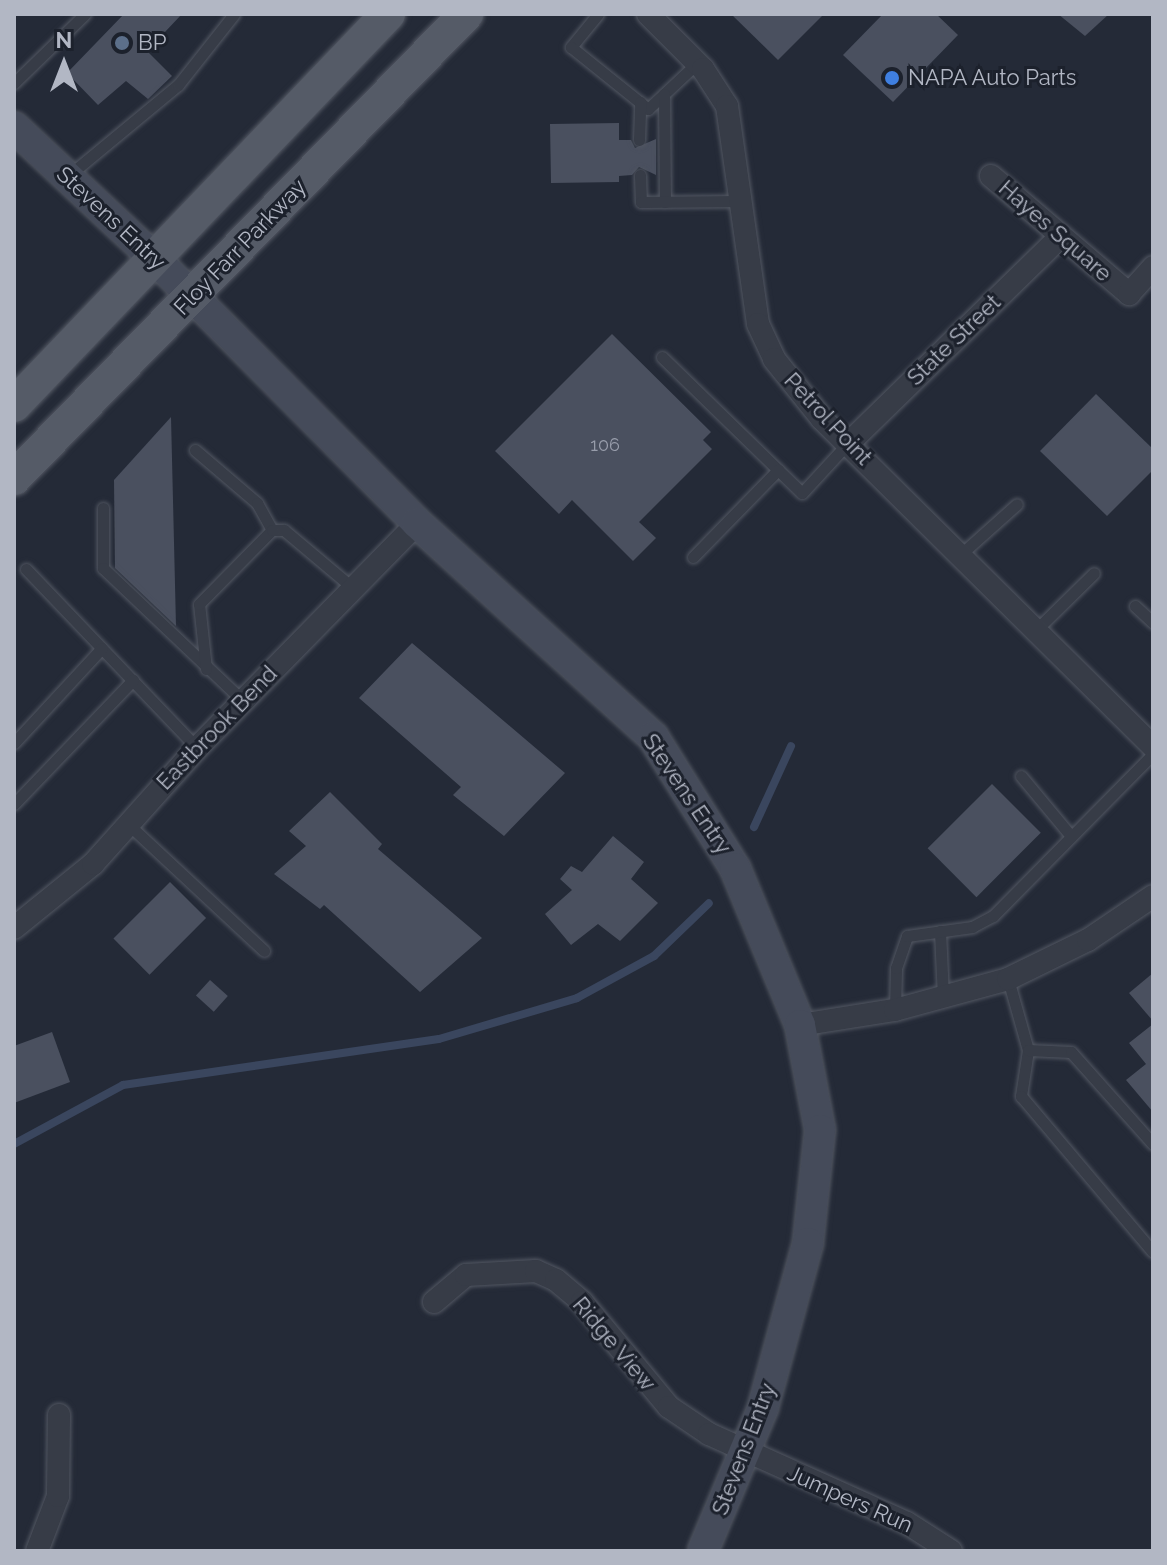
<!DOCTYPE html>
<html>
<head>
<meta charset="utf-8">
<style>
  body { margin:0 }
  #map { position:relative; width:1167px; height:1565px; overflow:hidden; background:#242a37; font-family:Raleway,sans-serif }
  div>[style] { position:absolute }
  .stream>* { height:8px; margin:-4px; padding:0 4px; transform-origin:4px; border-radius:4px; background:#3a465e }
  .building>* { inset:0; background:#4a505f; transform-origin:0 0 }
  .roads { filter:drop-shadow(0 0 2px #525762) drop-shadow(0 0 2px #525762) }
  .lane>* { height:11px; margin:-5.5px; padding:0 5.5px; transform-origin:5.5px; border-radius:5.5px; background:#373c47 }
  .street>* { height:22px; margin:-11px; padding:0 11px; transform-origin:11px; border-radius:11px; background:#373c47 }
  .secondary>* { height:30px; margin:-15px; padding:0 15px; transform-origin:15px; border-radius:15px; background:#454b5a }
  .primary>* { height:34px; margin:-17px; padding:0 17px; transform-origin:17px; border-radius:17px; background:#555b67 }
  .dots>* { width:22px; height:22px; translate:-50% -50%; box-sizing:border-box; border:4px solid #1c212c; border-radius:50% }
  span { translate:-50% -50%; white-space:nowrap; text-align:center; line-height:1.15; -webkit-text-stroke:6px #1c212c; paint-order:stroke }
  .number-label { font-size:18px; color:#989dab }
  .number-label span { -webkit-text-stroke-width:0 }
  .poi-label { font-size:22px; color:#b2b7c4 }
  .left { translate:0 -50%; text-align:left }
  .street-label { font-size:22px; color:#b2b7c4 }
  .frame { position:absolute; inset:0; border:16px solid #b2b7c4; pointer-events:none }
  .north { position:absolute; left:24px; top:24px; width:80px; height:80px; -webkit-text-stroke:6px #1c212c; paint-order:stroke; rotate:0deg; font-size:22px; font-weight:700; line-height:32px; text-align:center; color:#b2b7c4 }
  .north::after { content:''; display:block; margin:auto; width:28px; height:36px; background:#b2b7c4; clip-path:polygon(50% 0,100% 100%,50% 72%,0 100%) }
</style>
</head>
<body>
<div id="map">
  <div class="stream">
    <i style="left:754px;top:827px;width:89px;rotate:-65.4deg"></i>
    <i style="left:14px;top:1144px;width:124px;rotate:-28.4deg"></i>
    <i style="left:123px;top:1085px;width:319px;rotate:-8.3deg"></i>
    <i style="left:439px;top:1039px;width:144px;rotate:-16.5deg"></i>
    <i style="left:577px;top:998px;width:88px;rotate:-28.6deg"></i>
    <i style="left:654px;top:956px;width:76px;rotate:-43.9deg"></i>
  </div>
  <div class="building">
    <i style="clip-path:polygon(124px 14px,182px 14px,147px 51px,172px 76px,148px 99px,126px 81px,98px 105px,67px 73px)"></i>
    <i style="clip-path:polygon(731px 14px,824px 14px,778px 60px)"></i>
    <i style="clip-path:polygon(883px 14px,936px 14px,958px 35px,893px 102px,843px 55px)"></i>
    <i style="clip-path:polygon(1058px 14px,1109px 14px,1085px 36px)"></i>
    <i style="clip-path:polygon(619px 123px,619px 140px,631px 140px,635px 148px,656px 139px,656px 175px,639px 167px,632px 175px,619px 176px,619px 182px,551px 183px,550px 124px)"></i>
    <i style="clip-path:polygon(612px 334px,711px 432px,703px 440px,712px 449px,639px 522px,656px 538px,633px 561px,572px 500px,559px 514px,495px 451px)"></i>
    <i style="clip-path:polygon(1096px 394px,1153px 449px,1153px 470px,1107px 516px,1040px 451px)"></i>
    <i style="clip-path:polygon(171px 417px,176px 626px,115px 568px,114px 480px)"></i>
    <i style="clip-path:polygon(412px 643px,565px 773px,504px 836px,453px 795px,461px 787px,359px 698px)"></i>
    <i style="left:992px;top:784px;width:69px;height:91px;rotate:45deg"></i>
    <i style="clip-path:polygon(330px 792px,382px 844px,378px 849px,482px 938px,420px 992px,324px 905px,320px 909px,274px 874px,306px 846px,289px 831px)"></i>
    <i style="clip-path:polygon(613px 836px,644px 862px,631px 879px,658px 903px,620px 941px,598px 924px,571px 945px,545px 914px,572px 890px,560px 879px,571px 866px,582px 872px)"></i>
    <i style="left:170px;top:882px;width:51px;height:80px;rotate:45deg"></i>
    <i style="clip-path:polygon(1153px 973px,1153px 1021px,1129px 993px)"></i>
    <i style="left:210px;top:980px;width:24px;height:21px;rotate:42deg"></i>
    <i style="clip-path:polygon(1153px 1024px,1153px 1112px,1126px 1080px,1146px 1064px,1129px 1043px)"></i>
    <i style="clip-path:polygon(52px 1032px,70px 1082px,14px 1103px,14px 1046px)"></i>
  </div>
  <div class="roads">
    <div class="lane">
      <i style="left:598px;top:14px;width:43px;rotate:129.3deg"></i>
      <i style="left:571px;top:47px;width:99px;rotate:38.8deg"></i>
      <i style="left:648px;top:109px;width:67px;rotate:-43.2deg"></i>
      <i style="left:14px;top:83px;width:99px;rotate:-44.2deg"></i>
      <i style="left:664px;top:94px;width:108px;rotate:89.5deg"></i>
      <i style="left:639px;top:140px;width:38px;rotate:-88deg"></i>
      <i style="left:640px;top:175px;width:27px;rotate:88deg"></i>
      <i style="left:641px;top:202px;width:100px;rotate:-0.6deg"></i>
      <i style="left:68px;top:176px;width:143px;rotate:-39.6deg"></i>
      <i style="left:178px;top:85px;width:90px;rotate:-51.7deg"></i>
      <i style="left:662px;top:357px;width:195px;rotate:44.2deg"></i>
      <i style="left:802px;top:493px;width:68px;rotate:-47.4deg"></i>
      <i style="left:195px;top:450px;width:82px;rotate:40.5deg"></i>
      <i style="left:257px;top:503px;width:31px;rotate:61deg"></i>
      <i style="left:103px;top:508px;width:60px;rotate:90deg"></i>
      <i style="left:103px;top:568px;width:192px;rotate:43.5deg"></i>
      <i style="left:960px;top:555px;width:76px;rotate:-41.8deg"></i>
      <i style="left:693px;top:557px;width:122px;rotate:-45.7deg"></i>
      <i style="left:26px;top:569px;width:248px;rotate:46.3deg"></i>
      <i style="left:1135px;top:606px;width:25px;rotate:43deg"></i>
      <i style="left:1036px;top:630px;width:81px;rotate:-44.5deg"></i>
      <i style="left:206px;top:669px;width:65px;rotate:-96.1deg"></i>
      <i style="left:199px;top:604px;width:104px;rotate:-45.4deg"></i>
      <i style="left:272px;top:530px;width:12px"></i>
      <i style="left:284px;top:530px;width:92px;rotate:40.1deg"></i>
      <i style="left:14px;top:743px;width:129px;rotate:-47.2deg"></i>
      <i style="left:1021px;top:776px;width:78px;rotate:50.2deg"></i>
      <i style="left:14px;top:804px;width:172px;rotate:-46.2deg"></i>
      <i style="left:128px;top:824px;width:186px;rotate:43deg"></i>
      <i style="left:940px;top:931px;width:67px;rotate:87.4deg"></i>
      <i style="left:1008px;top:979px;width:74px;rotate:74.3deg"></i>
      <i style="left:1028px;top:1050px;width:47px;rotate:98.7deg"></i>
      <i style="left:1021px;top:1096px;width:204px;rotate:49.8deg"></i>
      <i style="left:895px;top:1010px;width:42px;rotate:-88.6deg"></i>
      <i style="left:896px;top:968px;width:34px;rotate:-71deg"></i>
      <i style="left:907px;top:936px;width:66px;rotate:-7.9deg"></i>
      <i style="left:972px;top:927px;width:24px;rotate:-28deg"></i>
      <i style="left:993px;top:916px;width:228px;rotate:-45.4deg"></i>
      <i style="left:1028px;top:1050px;width:43px;rotate:2.7deg"></i>
      <i style="left:1071px;top:1052px;width:123px;rotate:48.3deg"></i>
    </div>
    <div class="street">
      <i style="left:648px;top:14px;width:78px;rotate:45deg"></i>
      <i style="left:703px;top:69px;width:44px;rotate:57deg"></i>
      <i style="left:727px;top:106px;width:220px;rotate:81.9deg"></i>
      <i style="left:758px;top:324px;width:38px;rotate:65deg"></i>
      <i style="left:774px;top:359px;width:77px;rotate:51.3deg"></i>
      <i style="left:822px;top:419px;width:466px;rotate:44.7deg"></i>
      <i style="left:991px;top:176px;width:182px;rotate:40.5deg"></i>
      <i style="left:1129px;top:294px;width:36px;rotate:-48deg"></i>
      <i style="left:849px;top:443px;width:293px;rotate:-44.3deg"></i>
      <i style="left:14px;top:928px;width:102px;rotate:-39deg"></i>
      <i style="left:93px;top:864px;width:156px;rotate:-48.1deg"></i>
      <i style="left:197px;top:748px;width:315px;rotate:-45.6deg"></i>
      <i style="left:800px;top:1025px;width:96px;rotate:-9deg"></i>
      <i style="left:895px;top:1010px;width:117px;rotate:-15.3deg"></i>
      <i style="left:1008px;top:979px;width:89px;rotate:-26deg"></i>
      <i style="left:1088px;top:940px;width:78px;rotate:-34.1deg"></i>
      <i style="left:434px;top:1302px;width:42px;rotate:-40.2deg"></i>
      <i style="left:466px;top:1275px;width:70px;rotate:-3.3deg"></i>
      <i style="left:536px;top:1271px;width:22px;rotate:24deg"></i>
      <i style="left:556px;top:1280px;width:34px;rotate:40deg"></i>
      <i style="left:582px;top:1302px;width:136px;rotate:50.4deg"></i>
      <i style="left:669px;top:1407px;width:48px;rotate:34deg"></i>
      <i style="left:709px;top:1434px;width:217px;rotate:24.2deg"></i>
      <i style="left:907px;top:1523px;width:52px;rotate:32.5deg"></i>
      <i style="left:37px;top:1551px;width:59px;rotate:-69.1deg"></i>
      <i style="left:58px;top:1496px;width:81px;rotate:-89.3deg"></i>
    </div>
    <div class="secondary">
      <i style="left:14px;top:127px;width:193px;rotate:43.1deg"></i>
      <i style="left:155px;top:259px;width:372px;rotate:45.2deg"></i>
      <i style="left:417px;top:523px;width:319px;rotate:42.2deg"></i>
      <i style="left:653px;top:737px;width:155px;rotate:58deg"></i>
      <i style="left:735px;top:868px;width:170px;rotate:67.5deg"></i>
      <i style="left:800px;top:1025px;width:107px;rotate:79.2deg"></i>
      <i style="left:820px;top:1130px;width:114px;rotate:96.1deg"></i>
      <i style="left:808px;top:1243px;width:171px;rotate:105.3deg"></i>
      <i style="left:763px;top:1408px;width:155px;rotate:112.8deg"></i>
    </div>
    <div class="primary">
      <i style="left:14px;top:405px;width:541px;rotate:-46.27deg"></i>
      <i style="left:14px;top:478px;width:648px;rotate:-45.75deg"></i>
    </div>
  </div>
  <div class="dots">
    <i style="left:122px;top:43px;background:#5c6f8a"></i>
    <i style="left:892px;top:78px;background:#3f7fe0"></i>
  </div>
  <div class="number-label">
    <span style="left:605px;top:445px">106</span>
  </div>
  <div class="poi-label">
    <span class="left" style="left:138px;top:43px">BP</span>
    <span class="left" style="left:908px;top:78px">NAPA Auto Parts</span>
  </div>
  <div class="street-label">
    <span style="left:111px;top:218px;rotate:43deg">Stevens Entry</span>
    <span style="left:1055px;top:231px;rotate:41deg">Hayes Square</span>
    <span style="left:240px;top:247px;rotate:-46deg">Floy Farr Parkway</span>
    <span style="left:954px;top:340px;rotate:-44deg">State Street</span>
    <span style="left:828px;top:419px;rotate:47deg">Petrol Point</span>
    <span style="left:217px;top:728px;rotate:-46deg">Eastbrook Bend</span>
    <span style="left:687px;top:794px;rotate:56deg">Stevens Entry</span>
    <span style="left:614px;top:1344px;rotate:50deg">Ridge View</span>
    <span style="left:744px;top:1449px;rotate:-69deg">Stevens Entry</span>
    <span style="left:850px;top:1499px;rotate:24deg">Jumpers Run</span>
  </div>
  <div class="frame"></div>
  <div class="north">N</div>
</div>
</body>
</html>
